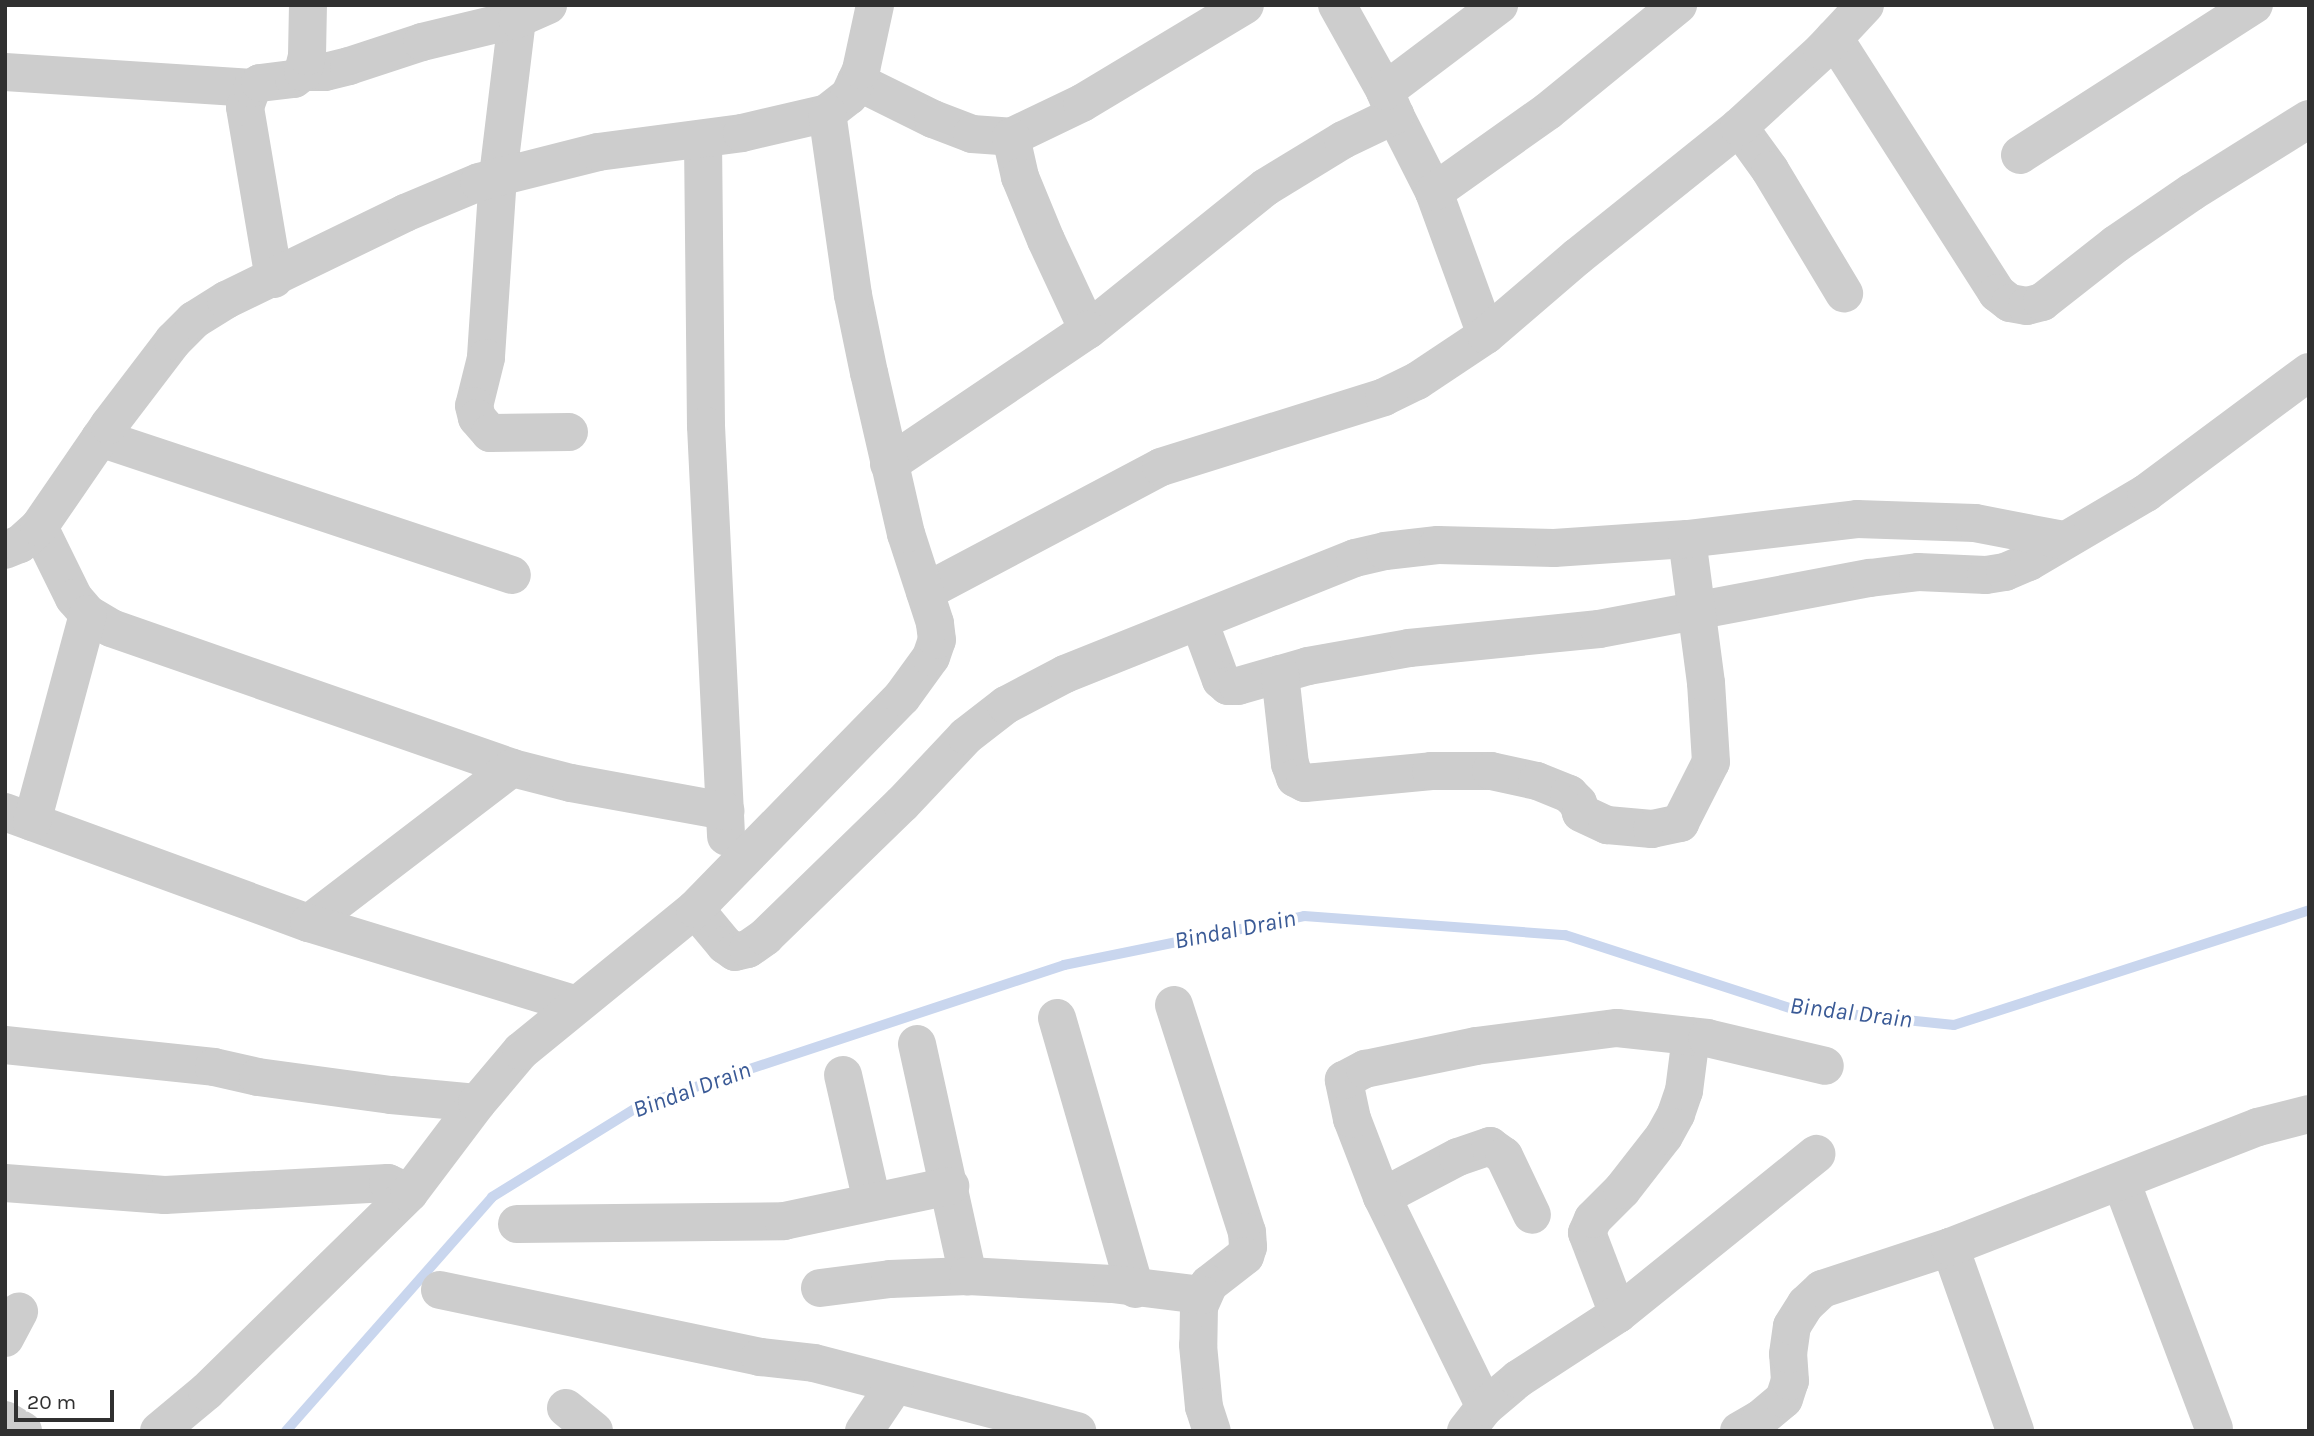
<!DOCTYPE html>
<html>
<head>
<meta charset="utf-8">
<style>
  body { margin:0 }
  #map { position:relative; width:2314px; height:1436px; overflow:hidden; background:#fff; font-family:Karla,sans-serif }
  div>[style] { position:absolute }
  .stream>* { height:10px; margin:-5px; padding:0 5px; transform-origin:5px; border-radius:5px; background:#c9d6ee }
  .minor>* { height:38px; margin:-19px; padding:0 19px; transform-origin:19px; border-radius:19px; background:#cdcdcd }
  span { translate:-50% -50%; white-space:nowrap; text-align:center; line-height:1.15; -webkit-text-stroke:7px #fff; paint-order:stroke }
  .water-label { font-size:24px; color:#3a5a96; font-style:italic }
  .frame { position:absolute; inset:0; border:7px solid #303030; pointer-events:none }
  .scale { position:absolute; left:14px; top:1390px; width:100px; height:32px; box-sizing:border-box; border:4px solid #303030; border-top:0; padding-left:9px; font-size:21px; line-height:24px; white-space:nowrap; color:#303030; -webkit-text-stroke:5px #fff; paint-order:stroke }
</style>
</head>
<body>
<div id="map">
  <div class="stream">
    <i style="left:286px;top:1431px;width:312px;rotate:-48.6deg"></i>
    <i style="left:492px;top:1197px;width:175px;rotate:-31.7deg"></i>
    <i style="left:641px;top:1105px;width:446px;rotate:-18.3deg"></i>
    <i style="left:1064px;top:965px;width:245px;rotate:-11.5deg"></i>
    <i style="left:1304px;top:916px;width:262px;rotate:4.2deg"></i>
    <i style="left:1565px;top:935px;width:237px;rotate:18deg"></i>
    <i style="left:1790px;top:1008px;width:165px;rotate:5.9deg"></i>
    <i style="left:1954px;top:1025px;width:373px;rotate:-17.9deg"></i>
  </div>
  <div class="minor">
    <i style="left:1337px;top:5px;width:98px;rotate:60.8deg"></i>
    <i style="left:517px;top:19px;width:158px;rotate:96.9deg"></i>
    <i style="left:498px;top:176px;width:182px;rotate:93.8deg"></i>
    <i style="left:486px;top:358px;width:49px;rotate:104deg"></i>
    <i style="left:474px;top:406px;width:12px;rotate:76deg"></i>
    <i style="left:477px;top:418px;width:20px;rotate:49deg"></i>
    <i style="left:490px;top:433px;width:79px;rotate:-0.7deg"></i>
    <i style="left:1834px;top:38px;width:303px;rotate:57.4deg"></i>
    <i style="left:1997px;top:293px;width:16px;rotate:38deg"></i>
    <i style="left:2010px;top:303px;width:17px;rotate:10deg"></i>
    <i style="left:2027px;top:306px;width:16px;rotate:-15deg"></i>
    <i style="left:2042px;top:302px;width:94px;rotate:-38.1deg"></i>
    <i style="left:2116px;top:244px;width:92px;rotate:-34.4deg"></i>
    <i style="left:2192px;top:192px;width:138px;rotate:-32deg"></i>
    <i style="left:5px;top:72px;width:248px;rotate:3.7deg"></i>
    <i style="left:303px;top:72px;width:22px"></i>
    <i style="left:325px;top:72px;width:25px;rotate:-14deg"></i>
    <i style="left:349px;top:66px;width:77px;rotate:-18.2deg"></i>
    <i style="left:422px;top:42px;width:98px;rotate:-13.6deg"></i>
    <i style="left:517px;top:19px;width:34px;rotate:-24deg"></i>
    <i style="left:856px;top:81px;width:86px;rotate:26.3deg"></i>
    <i style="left:933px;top:119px;width:42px;rotate:21deg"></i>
    <i style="left:972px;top:134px;width:39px;rotate:4deg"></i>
    <i style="left:1011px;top:137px;width:79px;rotate:-25.6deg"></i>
    <i style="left:1082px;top:103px;width:190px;rotate:-31deg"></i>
    <i style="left:1395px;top:115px;width:86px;rotate:63.1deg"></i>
    <i style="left:1434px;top:192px;width:152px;rotate:70deg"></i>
    <i style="left:1739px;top:127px;width:53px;rotate:54.2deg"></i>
    <i style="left:1770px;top:170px;width:144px;rotate:59deg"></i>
    <i style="left:1011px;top:137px;width:41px;rotate:77.3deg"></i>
    <i style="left:1020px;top:177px;width:68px;rotate:67.6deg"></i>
    <i style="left:1046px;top:240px;width:99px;rotate:65deg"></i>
    <i style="left:1088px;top:330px;width:228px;rotate:-38.8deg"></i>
    <i style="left:1266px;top:187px;width:90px;rotate:-31.4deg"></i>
    <i style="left:1343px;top:140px;width:58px;rotate:-25.7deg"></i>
    <i style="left:1395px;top:115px;width:26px;rotate:-113deg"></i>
    <i style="left:1385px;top:91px;width:143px;rotate:-37deg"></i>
    <i style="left:703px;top:140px;width:286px;rotate:89.4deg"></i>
    <i style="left:706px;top:426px;width:411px;rotate:87.2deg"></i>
    <i style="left:2020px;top:155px;width:278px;rotate:-32.7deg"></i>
    <i style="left:1434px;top:192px;width:140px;rotate:-35.4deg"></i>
    <i style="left:1548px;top:111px;width:168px;rotate:-39.2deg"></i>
    <i style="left:274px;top:279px;width:174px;rotate:-99.6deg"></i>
    <i style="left:245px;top:107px;width:20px;rotate:-70deg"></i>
    <i style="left:252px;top:88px;width:9px;rotate:-32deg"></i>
    <i style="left:260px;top:83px;width:34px;rotate:-7deg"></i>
    <i style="left:294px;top:79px;width:11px;rotate:-38deg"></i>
    <i style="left:303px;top:72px;width:16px;rotate:-76deg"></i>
    <i style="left:307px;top:56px;width:51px;rotate:-88.9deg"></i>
    <i style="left:100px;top:438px;width:434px;rotate:18.4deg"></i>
    <i style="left:889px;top:464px;width:240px;rotate:-34deg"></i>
    <i style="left:39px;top:527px;width:79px;rotate:63.8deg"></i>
    <i style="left:74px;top:598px;width:21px;rotate:49deg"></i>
    <i style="left:88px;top:614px;width:27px;rotate:31deg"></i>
    <i style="left:111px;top:628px;width:425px;rotate:19.2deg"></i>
    <i style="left:512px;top:768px;width:61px;rotate:14.3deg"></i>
    <i style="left:571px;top:783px;width:157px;rotate:10.3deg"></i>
    <i style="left:5px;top:550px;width:16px;rotate:-22deg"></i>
    <i style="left:20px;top:544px;width:25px;rotate:-42deg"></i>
    <i style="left:39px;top:527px;width:124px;rotate:-55.5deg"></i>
    <i style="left:109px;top:425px;width:106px;rotate:-52.7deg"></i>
    <i style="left:173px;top:341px;width:30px;rotate:-45deg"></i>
    <i style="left:194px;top:320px;width:38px;rotate:-32deg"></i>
    <i style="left:226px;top:300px;width:199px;rotate:-25.9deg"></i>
    <i style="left:405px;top:213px;width:80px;rotate:-22.7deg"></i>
    <i style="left:479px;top:182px;width:123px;rotate:-14.1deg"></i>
    <i style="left:598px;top:152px;width:145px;rotate:-7.5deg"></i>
    <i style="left:742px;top:133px;width:87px;rotate:-13.2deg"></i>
    <i style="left:827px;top:113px;width:28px;rotate:-38deg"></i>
    <i style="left:849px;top:96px;width:29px;rotate:-65deg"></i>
    <i style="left:861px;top:70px;width:66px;rotate:-77.8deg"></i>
    <i style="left:925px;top:592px;width:267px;rotate:-27.9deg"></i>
    <i style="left:1161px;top:467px;width:234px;rotate:-17.4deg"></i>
    <i style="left:1384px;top:397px;width:37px;rotate:-26deg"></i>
    <i style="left:1417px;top:381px;width:83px;rotate:-33.7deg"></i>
    <i style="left:1486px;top:335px;width:120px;rotate:-40.6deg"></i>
    <i style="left:1577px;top:257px;width:208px;rotate:-38.7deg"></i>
    <i style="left:1739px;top:127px;width:113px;rotate:-42.5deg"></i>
    <i style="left:1822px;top:51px;width:63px;rotate:-46.9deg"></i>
    <i style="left:1199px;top:621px;width:63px;rotate:69.6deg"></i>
    <i style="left:1221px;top:680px;width:9px;rotate:41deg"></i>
    <i style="left:1228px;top:686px;width:10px"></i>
    <i style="left:1238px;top:686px;width:73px;rotate:-15.9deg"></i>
    <i style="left:1308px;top:666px;width:103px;rotate:-10.1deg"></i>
    <i style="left:1409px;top:648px;width:191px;rotate:-5.7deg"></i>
    <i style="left:1599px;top:629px;width:276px;rotate:-10.7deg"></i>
    <i style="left:1870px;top:578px;width:48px;rotate:-7.1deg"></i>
    <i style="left:1918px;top:572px;width:68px;rotate:2.5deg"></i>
    <i style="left:1986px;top:575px;width:19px;rotate:-9deg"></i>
    <i style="left:2005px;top:572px;width:26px;rotate:-23deg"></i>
    <i style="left:2029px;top:562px;width:136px;rotate:-30.5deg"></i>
    <i style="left:2146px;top:493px;width:203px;rotate:-36.6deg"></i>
    <i style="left:1280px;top:674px;width:91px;rotate:83.7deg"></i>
    <i style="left:1290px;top:764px;width:15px;rotate:70deg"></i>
    <i style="left:1295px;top:778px;width:11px;rotate:27deg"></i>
    <i style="left:1305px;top:783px;width:127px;rotate:-5.4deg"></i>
    <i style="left:1431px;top:771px;width:60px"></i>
    <i style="left:1491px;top:771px;width:47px;rotate:12.3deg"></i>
    <i style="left:1537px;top:781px;width:35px;rotate:22deg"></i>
    <i style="left:1569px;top:794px;width:13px;rotate:45deg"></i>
    <i style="left:1578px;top:803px;width:10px;rotate:73deg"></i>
    <i style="left:1581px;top:813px;width:29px;rotate:25deg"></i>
    <i style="left:1607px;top:825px;width:45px;rotate:5.1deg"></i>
    <i style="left:1652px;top:829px;width:29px;rotate:-12deg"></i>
    <i style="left:1680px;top:823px;width:68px;rotate:-63.1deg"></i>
    <i style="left:1711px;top:762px;width:79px;rotate:-93.6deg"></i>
    <i style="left:1706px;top:683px;width:145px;rotate:-97.5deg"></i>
    <i style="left:5px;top:812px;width:324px;rotate:20.1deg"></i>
    <i style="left:309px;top:923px;width:255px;rotate:-37.4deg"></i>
    <i style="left:32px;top:822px;width:215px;rotate:-74.9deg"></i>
    <i style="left:695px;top:909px;width:47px;rotate:50.2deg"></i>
    <i style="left:725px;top:945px;width:12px;rotate:35deg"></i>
    <i style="left:735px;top:952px;width:13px;rotate:-13deg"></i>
    <i style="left:748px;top:949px;width:21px;rotate:-35deg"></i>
    <i style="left:765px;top:937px;width:191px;rotate:-44.2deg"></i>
    <i style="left:902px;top:804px;width:93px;rotate:-46.7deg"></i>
    <i style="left:966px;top:736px;width:51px;rotate:-37.8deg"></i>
    <i style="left:1006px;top:705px;width:67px;rotate:-27.7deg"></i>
    <i style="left:1065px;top:674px;width:312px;rotate:-21.8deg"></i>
    <i style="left:1355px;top:558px;width:31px;rotate:-13deg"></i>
    <i style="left:1385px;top:551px;width:53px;rotate:-6.5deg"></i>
    <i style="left:1438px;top:545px;width:116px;rotate:1.5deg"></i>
    <i style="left:1554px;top:548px;width:133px;rotate:-3.9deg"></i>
    <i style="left:1687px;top:539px;width:171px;rotate:-6.7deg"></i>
    <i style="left:1857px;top:519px;width:118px;rotate:1.9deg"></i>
    <i style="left:1975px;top:523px;width:90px;rotate:10.9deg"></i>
    <i style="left:309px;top:923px;width:280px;rotate:17deg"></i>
    <i style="left:1174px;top:1005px;width:238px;rotate:72.2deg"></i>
    <i style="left:1247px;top:1232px;width:15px;rotate:86deg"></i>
    <i style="left:1248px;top:1247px;width:9px;rotate:108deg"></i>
    <i style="left:1245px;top:1256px;width:46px;rotate:142.1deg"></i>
    <i style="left:1209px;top:1284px;width:24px;rotate:114deg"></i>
    <i style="left:1199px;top:1306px;width:39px;rotate:91deg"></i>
    <i style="left:1198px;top:1345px;width:62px;rotate:84.5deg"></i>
    <i style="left:1204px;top:1407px;width:25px;rotate:72deg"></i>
    <i style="left:1057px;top:1018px;width:282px;rotate:73.9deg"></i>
    <i style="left:917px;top:1044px;width:238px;rotate:77.6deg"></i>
    <i style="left:5px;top:1045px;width:210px;rotate:6deg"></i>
    <i style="left:214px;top:1067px;width:45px;rotate:12.8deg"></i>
    <i style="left:258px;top:1077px;width:134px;rotate:7.7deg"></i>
    <i style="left:391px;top:1095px;width:86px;rotate:5.3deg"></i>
    <i style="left:843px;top:1075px;width:130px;rotate:77.1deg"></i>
    <i style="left:2121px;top:1181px;width:264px;rotate:69.4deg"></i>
    <i style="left:5px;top:1183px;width:160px;rotate:4.3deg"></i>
    <i style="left:165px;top:1195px;width:223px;rotate:-3.1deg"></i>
    <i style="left:388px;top:1183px;width:23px;rotate:25deg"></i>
    <i style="left:1382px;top:1197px;width:86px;rotate:-27.8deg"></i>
    <i style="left:1458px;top:1157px;width:34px;rotate:-19deg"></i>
    <i style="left:1490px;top:1146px;width:17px;rotate:36deg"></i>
    <i style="left:1504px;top:1156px;width:65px;rotate:64.6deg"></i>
    <i style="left:517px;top:1224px;width:267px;rotate:-0.6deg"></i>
    <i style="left:784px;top:1221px;width:170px;rotate:-11.9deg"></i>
    <i style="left:1950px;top:1247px;width:195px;rotate:70.5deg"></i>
    <i style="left:820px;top:1288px;width:71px;rotate:-7.3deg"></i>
    <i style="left:890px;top:1279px;width:78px;rotate:-2.2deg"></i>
    <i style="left:968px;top:1276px;width:144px;rotate:3.2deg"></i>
    <i style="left:1112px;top:1284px;width:91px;rotate:7deg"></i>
    <i style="left:440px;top:1290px;width:327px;rotate:11.8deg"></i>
    <i style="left:760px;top:1357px;width:54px;rotate:6.3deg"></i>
    <i style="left:814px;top:1363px;width:272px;rotate:14.5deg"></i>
    <i style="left:1618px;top:1314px;width:87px;rotate:-110.9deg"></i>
    <i style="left:1587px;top:1233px;width:15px;rotate:-67deg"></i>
    <i style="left:1593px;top:1219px;width:41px;rotate:-45deg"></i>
    <i style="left:1622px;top:1190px;width:68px;rotate:-52.1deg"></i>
    <i style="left:1664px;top:1136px;width:25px;rotate:-61deg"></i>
    <i style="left:1676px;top:1114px;width:24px;rotate:-71deg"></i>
    <i style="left:1684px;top:1091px;width:55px;rotate:-82.7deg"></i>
    <i style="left:5px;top:1338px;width:30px;rotate:-62deg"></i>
    <i style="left:1485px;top:1407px;width:234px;rotate:-116.1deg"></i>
    <i style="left:1382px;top:1197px;width:84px;rotate:-111deg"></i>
    <i style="left:1352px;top:1119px;width:40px;rotate:-102deg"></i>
    <i style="left:1344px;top:1080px;width:24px;rotate:-28deg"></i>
    <i style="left:1365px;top:1069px;width:113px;rotate:-11.7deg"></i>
    <i style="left:1476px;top:1046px;width:142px;rotate:-7.3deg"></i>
    <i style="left:1617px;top:1028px;width:91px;rotate:6.3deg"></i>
    <i style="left:1707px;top:1038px;width:121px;rotate:13.3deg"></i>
    <i style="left:566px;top:1408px;width:36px;rotate:39deg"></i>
    <i style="left:5px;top:1420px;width:21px;rotate:31deg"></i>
    <i style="left:159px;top:1431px;width:62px;rotate:-39.8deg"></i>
    <i style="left:207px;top:1391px;width:283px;rotate:-44.4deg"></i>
    <i style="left:409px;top:1193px;width:113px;rotate:-52.9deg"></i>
    <i style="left:477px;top:1103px;width:68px;rotate:-49.8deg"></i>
    <i style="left:521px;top:1051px;width:225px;rotate:-39.2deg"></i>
    <i style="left:695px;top:909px;width:296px;rotate:-45.7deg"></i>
    <i style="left:902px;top:697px;width:49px;rotate:-54.1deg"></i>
    <i style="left:931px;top:657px;width:18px;rotate:-71deg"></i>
    <i style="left:937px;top:640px;width:17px;rotate:-97deg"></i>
    <i style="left:935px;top:623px;width:94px;rotate:-108deg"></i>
    <i style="left:906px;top:534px;width:165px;rotate:-102.9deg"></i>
    <i style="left:869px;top:373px;width:80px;rotate:-101.6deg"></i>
    <i style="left:853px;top:295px;width:184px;rotate:-98.1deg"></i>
    <i style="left:864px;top:1431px;width:55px;rotate:-56deg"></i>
    <i style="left:1466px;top:1431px;width:31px;rotate:-52deg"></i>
    <i style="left:1485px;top:1407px;width:43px;rotate:-40.3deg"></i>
    <i style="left:1518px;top:1379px;width:119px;rotate:-33deg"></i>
    <i style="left:1618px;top:1314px;width:255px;rotate:-38.9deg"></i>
    <i style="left:1739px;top:1431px;width:24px;rotate:-30deg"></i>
    <i style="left:1760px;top:1419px;width:31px;rotate:-40deg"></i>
    <i style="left:1784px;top:1399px;width:19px;rotate:-72deg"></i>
    <i style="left:1790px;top:1381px;width:27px;rotate:-94deg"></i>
    <i style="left:1788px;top:1354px;width:28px;rotate:-82deg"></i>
    <i style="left:1792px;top:1326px;width:26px;rotate:-58deg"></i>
    <i style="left:1806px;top:1304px;width:22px;rotate:-43deg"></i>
    <i style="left:1822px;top:1289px;width:135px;rotate:-18.2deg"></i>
    <i style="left:1950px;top:1247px;width:331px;rotate:-21.3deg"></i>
    <i style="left:2258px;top:1127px;width:53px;rotate:-14.3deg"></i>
  </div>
  <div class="water-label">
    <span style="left:1235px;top:930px;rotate:-11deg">Bindal Drain</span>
    <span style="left:1851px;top:1013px;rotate:7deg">Bindal Drain</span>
    <span style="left:692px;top:1090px;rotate:-20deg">Bindal Drain</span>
  </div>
  <div class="frame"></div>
  <div class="scale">20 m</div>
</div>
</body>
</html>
